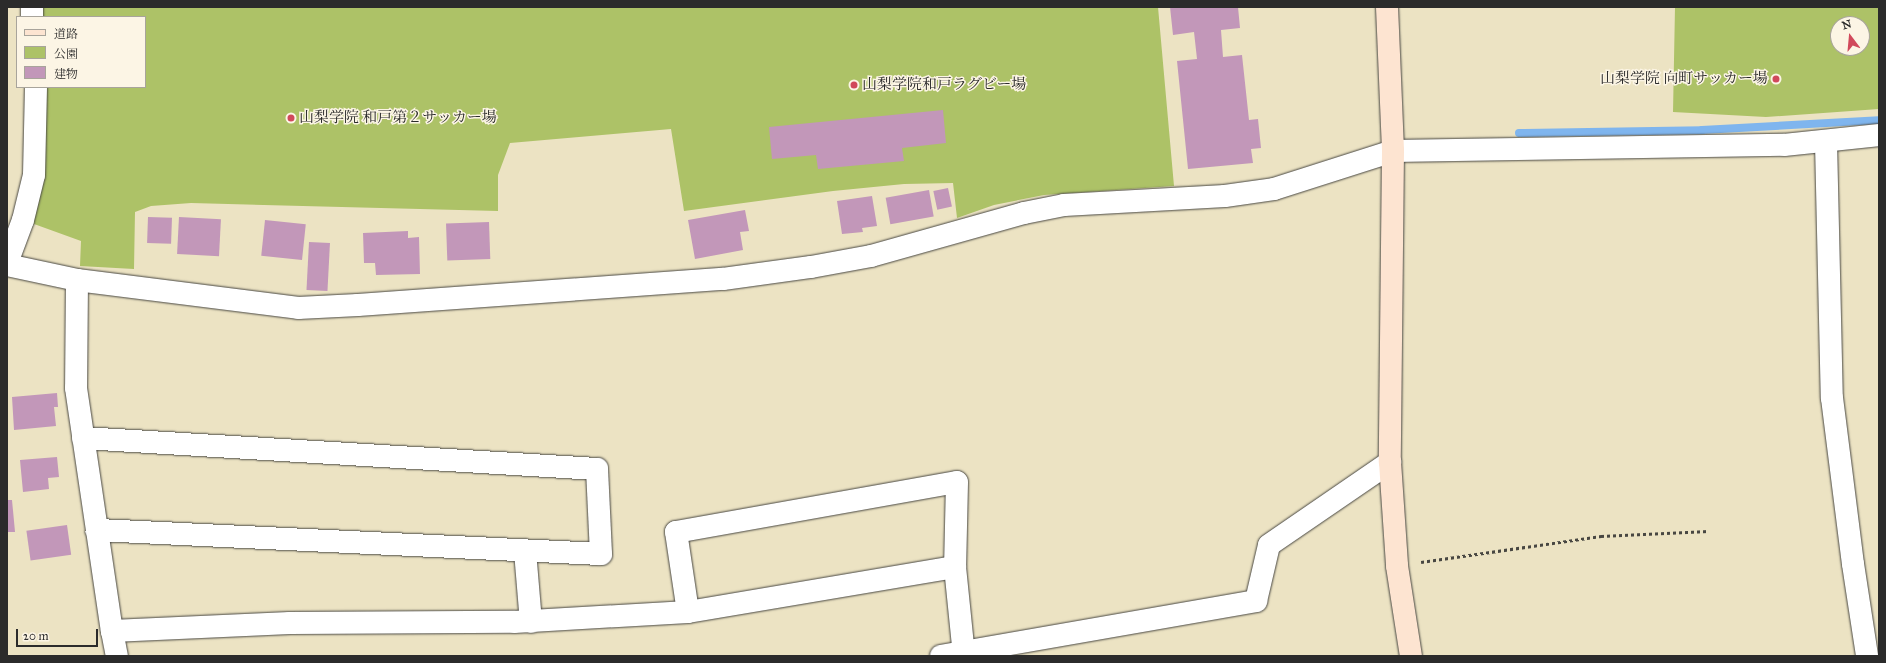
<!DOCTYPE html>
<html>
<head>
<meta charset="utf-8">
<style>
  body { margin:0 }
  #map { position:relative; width:1886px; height:663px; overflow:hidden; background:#ece3c3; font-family:"IM FELL Great Primer","Noto Serif JP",serif }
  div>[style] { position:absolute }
  .green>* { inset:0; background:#adc267 }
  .stream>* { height:8px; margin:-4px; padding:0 4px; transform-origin:4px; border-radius:4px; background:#7fb5ee }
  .building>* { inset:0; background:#c297b9; transform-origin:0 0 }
  .path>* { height:2.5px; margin-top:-1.25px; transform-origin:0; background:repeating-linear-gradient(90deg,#484742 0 3px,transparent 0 6px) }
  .roads { filter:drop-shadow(0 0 1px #484742) drop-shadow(0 0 1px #484742) }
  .street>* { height:22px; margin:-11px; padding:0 11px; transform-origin:11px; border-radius:11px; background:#fff }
  .secondary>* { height:22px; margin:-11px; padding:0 11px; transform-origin:11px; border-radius:11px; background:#fde4d1 }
  .dots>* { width:11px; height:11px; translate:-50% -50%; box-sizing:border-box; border:2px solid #fcf5e5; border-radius:50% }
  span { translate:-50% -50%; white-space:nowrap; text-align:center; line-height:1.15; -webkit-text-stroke:3px #fcf5e5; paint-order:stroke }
  .poi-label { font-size:15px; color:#2b2b2b }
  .right { translate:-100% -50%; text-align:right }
  .left { translate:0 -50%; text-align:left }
  .frame { position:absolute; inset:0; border:8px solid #2b2b2b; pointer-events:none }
  .legend { position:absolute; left:16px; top:16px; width:130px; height:72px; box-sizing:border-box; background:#fcf5e5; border:1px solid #a8a49b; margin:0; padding:5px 7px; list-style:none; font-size:12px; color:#2b2b2b }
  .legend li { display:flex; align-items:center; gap:8px; height:20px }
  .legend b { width:20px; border:1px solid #a8a49b }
  .north { position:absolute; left:1830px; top:16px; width:40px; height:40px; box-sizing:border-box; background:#fcf5e5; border:1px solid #a8a49b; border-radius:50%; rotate:344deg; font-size:11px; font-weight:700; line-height:16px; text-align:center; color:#2b2b2b }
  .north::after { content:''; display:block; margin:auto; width:14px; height:18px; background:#d1495b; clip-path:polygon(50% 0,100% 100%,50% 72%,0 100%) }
  .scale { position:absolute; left:16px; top:629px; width:82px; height:18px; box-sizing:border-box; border:2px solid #2b2b2b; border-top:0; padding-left:5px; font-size:12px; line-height:14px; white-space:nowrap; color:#2b2b2b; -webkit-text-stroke:3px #fcf5e5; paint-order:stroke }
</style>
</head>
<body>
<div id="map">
  <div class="green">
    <i style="clip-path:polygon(32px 7px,1158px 7px,1174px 186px,1044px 195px,994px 205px,957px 218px,953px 183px,904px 184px,833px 191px,684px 211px,671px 129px,510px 143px,498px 175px,498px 211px,191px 203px,151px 206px,135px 212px,134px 269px,80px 266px,81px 241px,23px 220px,36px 87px,145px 87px,145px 17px,32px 17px)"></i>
    <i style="clip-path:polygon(evenodd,1675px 7px,1879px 7px,1879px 109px,1766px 117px,1673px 112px,1675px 7px,1838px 24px,1862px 24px,1862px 48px,1838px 48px,1838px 24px)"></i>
  </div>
  <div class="stream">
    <i style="left:1519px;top:133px;width:183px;rotate:-0.9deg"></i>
    <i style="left:1702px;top:130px;width:177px;rotate:-3.2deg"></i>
  </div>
  <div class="building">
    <i style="clip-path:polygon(1170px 7px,1238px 7px,1240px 28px,1221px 30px,1223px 57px,1242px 55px,1249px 120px,1258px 119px,1261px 148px,1251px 149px,1253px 163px,1188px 169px,1177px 61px,1197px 59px,1194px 32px,1173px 35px)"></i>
    <i style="clip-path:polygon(943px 110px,946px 143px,902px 148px,904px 161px,818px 169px,816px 155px,772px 159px,769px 127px)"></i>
    <i style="left:948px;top:188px;width:19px;height:15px;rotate:78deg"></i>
    <i style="left:929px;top:190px;width:27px;height:44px;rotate:80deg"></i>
    <i style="clip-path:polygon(872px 196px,877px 226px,862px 228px,863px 232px,842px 234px,837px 201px)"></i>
    <i style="clip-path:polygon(745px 210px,749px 231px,740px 232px,743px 250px,695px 259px,688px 220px)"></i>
    <i style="left:148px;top:217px;width:24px;height:26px;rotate:2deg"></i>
    <i style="left:179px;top:217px;width:42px;height:37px;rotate:3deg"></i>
    <i style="left:265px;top:220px;width:41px;height:36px;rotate:6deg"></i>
    <i style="left:489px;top:222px;width:37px;height:43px;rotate:88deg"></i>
    <i style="clip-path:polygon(408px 231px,408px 238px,419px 237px,420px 274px,376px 275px,375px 263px,364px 263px,363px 233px)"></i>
    <i style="left:309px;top:242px;width:21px;height:48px;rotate:3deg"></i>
    <i style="clip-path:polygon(57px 393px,58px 407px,54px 407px,56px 426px,14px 430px,12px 397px)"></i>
    <i style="clip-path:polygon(57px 457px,59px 477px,48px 478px,49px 489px,23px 492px,20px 460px)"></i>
    <i style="clip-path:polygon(7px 500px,12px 500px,15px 532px,7px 532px)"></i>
    <i style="left:67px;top:525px;width:30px;height:41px;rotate:82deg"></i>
  </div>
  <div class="path">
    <i style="left:1421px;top:562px;width:182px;rotate:-8.2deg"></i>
    <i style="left:1601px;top:536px;width:108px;rotate:-2.7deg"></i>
  </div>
  <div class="roads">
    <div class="street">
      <i style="left:32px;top:7px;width:10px;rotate:90deg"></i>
      <i style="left:1826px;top:142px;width:256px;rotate:88.7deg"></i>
      <i style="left:1832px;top:398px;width:167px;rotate:82.8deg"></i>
      <i style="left:1853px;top:564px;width:93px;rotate:81.3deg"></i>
      <i style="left:7px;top:263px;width:46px;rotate:-69.6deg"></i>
      <i style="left:23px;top:220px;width:46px;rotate:-76.3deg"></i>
      <i style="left:34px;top:175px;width:88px;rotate:-88.7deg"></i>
      <i style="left:7px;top:265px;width:72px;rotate:12.1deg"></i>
      <i style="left:77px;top:280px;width:223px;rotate:7.2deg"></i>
      <i style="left:298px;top:308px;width:60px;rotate:-2.9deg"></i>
      <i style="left:358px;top:305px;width:366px;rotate:-4.1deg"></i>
      <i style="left:723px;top:279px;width:89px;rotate:-7.8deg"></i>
      <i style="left:811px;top:267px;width:61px;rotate:-10.4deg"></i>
      <i style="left:871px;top:256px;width:159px;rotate:-15.7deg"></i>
      <i style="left:1024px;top:213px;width:41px;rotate:-11.3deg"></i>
      <i style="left:1064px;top:205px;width:161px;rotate:-3.2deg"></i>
      <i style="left:1225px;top:196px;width:49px;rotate:-8.1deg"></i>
      <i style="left:1274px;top:189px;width:125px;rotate:-17.7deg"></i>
      <i style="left:1393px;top:151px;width:391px;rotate:-0.9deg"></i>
      <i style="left:1784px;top:145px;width:96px;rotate:-6deg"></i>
      <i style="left:77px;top:280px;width:108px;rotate:90.5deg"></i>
      <i style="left:76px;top:388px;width:246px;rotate:81.6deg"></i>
      <i style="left:112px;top:631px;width:178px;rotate:-2.6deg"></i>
      <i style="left:290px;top:623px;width:224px;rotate:-0.3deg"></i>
      <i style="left:514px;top:622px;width:174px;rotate:-3.3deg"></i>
      <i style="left:688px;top:612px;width:271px;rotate:-9.6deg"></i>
      <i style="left:955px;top:567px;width:89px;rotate:84.2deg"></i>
      <i style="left:83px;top:438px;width:515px;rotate:3.45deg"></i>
      <i style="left:597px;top:469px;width:85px;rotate:87.3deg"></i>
      <i style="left:601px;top:554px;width:505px;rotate:-177.27deg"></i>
      <i style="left:525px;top:551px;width:71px;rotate:85.2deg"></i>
      <i style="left:688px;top:612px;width:81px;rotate:-98.5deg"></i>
      <i style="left:676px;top:532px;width:285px;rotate:-10.1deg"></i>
      <i style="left:957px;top:482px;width:85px;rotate:91.3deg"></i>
      <i style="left:112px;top:631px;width:25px;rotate:79deg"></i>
      <i style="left:941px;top:656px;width:320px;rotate:-9.9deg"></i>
      <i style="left:1256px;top:601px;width:57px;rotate:-76.9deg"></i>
      <i style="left:1269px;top:545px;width:147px;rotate:-34.4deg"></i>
    </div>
    <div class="secondary">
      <i style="left:1387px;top:7px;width:144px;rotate:87.6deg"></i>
      <i style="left:1393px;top:151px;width:311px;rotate:90.6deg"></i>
      <i style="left:1390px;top:462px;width:104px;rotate:86.1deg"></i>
      <i style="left:1397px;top:566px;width:91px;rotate:81.2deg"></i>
    </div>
  </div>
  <div class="dots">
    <i style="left:1776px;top:79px;background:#d1495b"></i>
    <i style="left:854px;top:85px;background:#d1495b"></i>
    <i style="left:291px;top:118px;background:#d1495b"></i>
  </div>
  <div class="poi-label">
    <span class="right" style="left:1768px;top:79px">山梨学院 向町サッカー場</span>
    <span class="left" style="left:862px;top:85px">山梨学院和戸ラグビー場</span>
    <span class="left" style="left:299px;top:118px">山梨学院 和戸第２サッカー場</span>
  </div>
  <div class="frame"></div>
  <ul class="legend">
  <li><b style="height:5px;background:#fde4d1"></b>道路</li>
  <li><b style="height:11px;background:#adc267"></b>公園</li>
  <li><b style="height:11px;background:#c297b9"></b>建物</li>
  </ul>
  <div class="north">N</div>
  <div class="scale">20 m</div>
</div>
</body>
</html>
